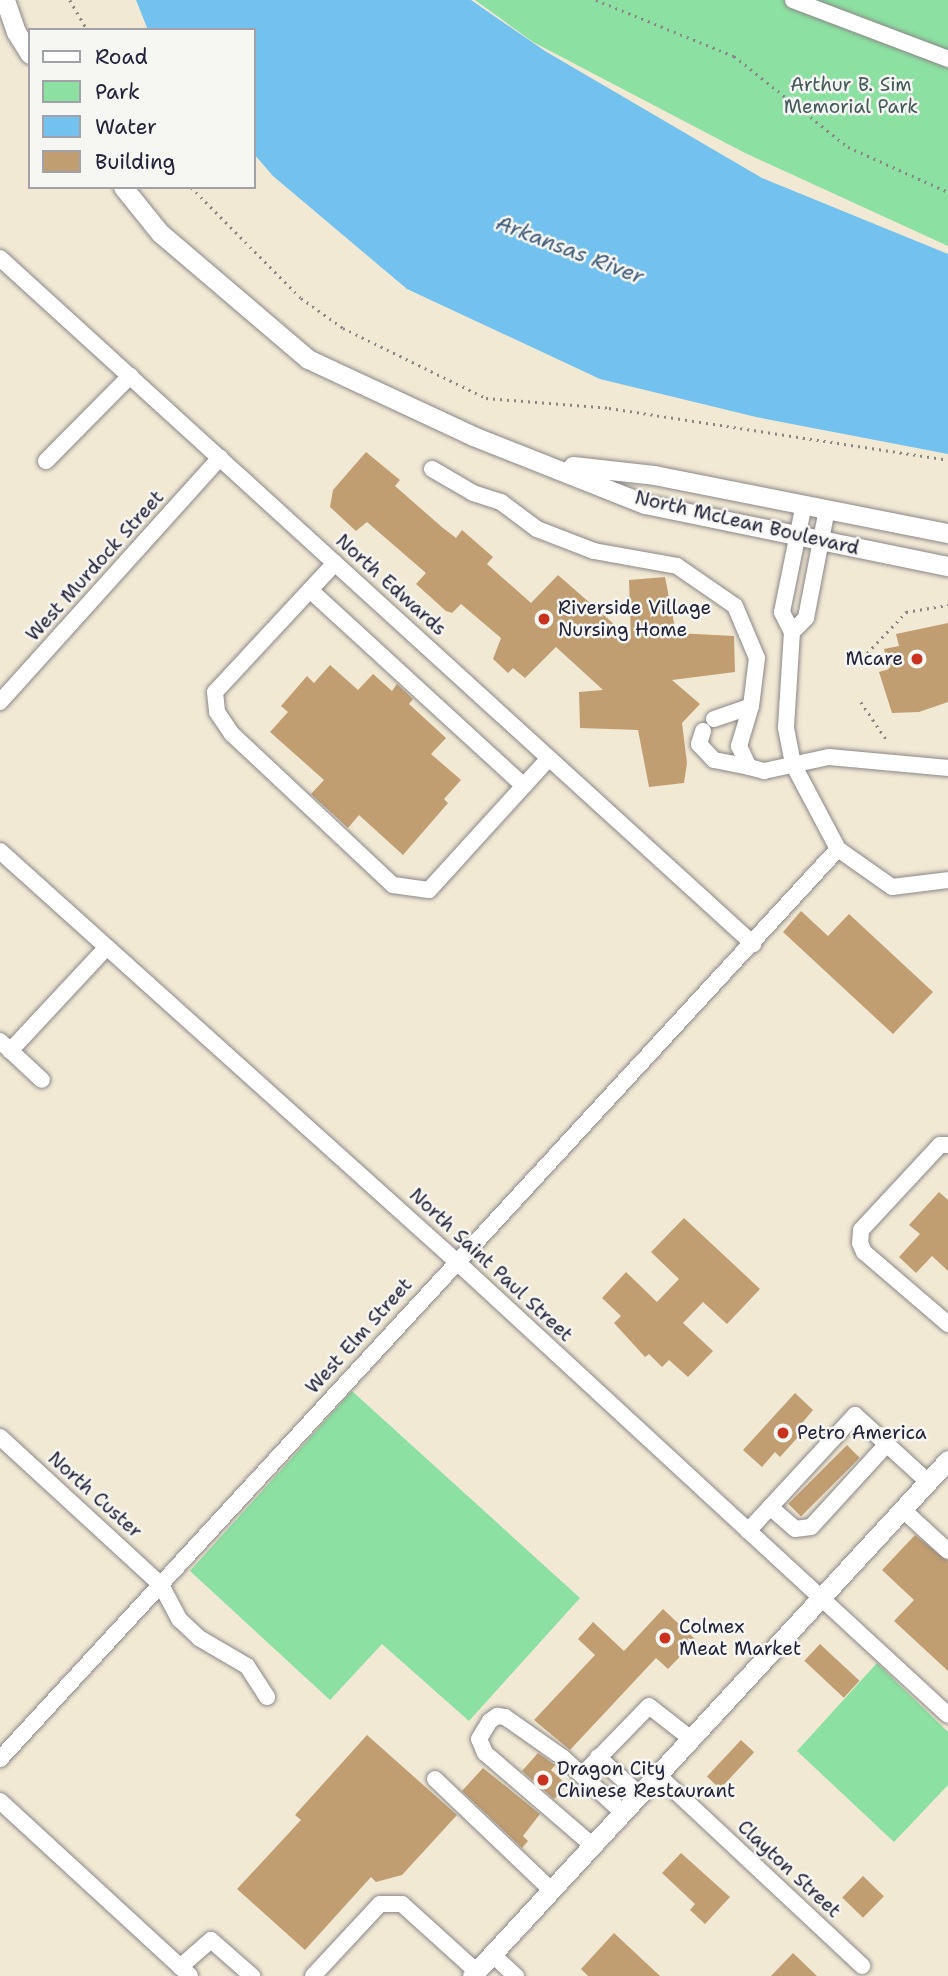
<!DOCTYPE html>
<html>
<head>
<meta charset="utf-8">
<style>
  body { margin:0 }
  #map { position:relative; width:948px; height:1976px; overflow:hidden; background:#f1e9d4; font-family:"Shantell Sans",sans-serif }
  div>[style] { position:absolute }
  .green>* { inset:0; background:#8ce0a1 }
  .water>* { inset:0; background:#73c1ee }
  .building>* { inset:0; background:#c19e71; transform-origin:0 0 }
  .path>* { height:2.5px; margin-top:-1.25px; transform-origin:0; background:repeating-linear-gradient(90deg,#8a8688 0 2px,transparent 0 7px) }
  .roads { filter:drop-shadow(0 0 2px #8a8688) drop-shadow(0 0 2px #8a8688) }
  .minor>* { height:16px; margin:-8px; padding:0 8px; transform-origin:8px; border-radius:8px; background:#fff }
  .major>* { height:19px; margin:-9.5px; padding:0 9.5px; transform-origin:9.5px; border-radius:9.5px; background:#fff }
  .dots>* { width:19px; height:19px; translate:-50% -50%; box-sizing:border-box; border:4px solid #f6f6f2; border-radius:50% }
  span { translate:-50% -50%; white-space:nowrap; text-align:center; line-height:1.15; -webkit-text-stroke:5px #f6f6f2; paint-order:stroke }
  .park-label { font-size:19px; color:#425b5a }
  .street-label { font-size:19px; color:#22223b }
  .poi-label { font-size:19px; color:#22223b }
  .left { translate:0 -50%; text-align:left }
  .right { translate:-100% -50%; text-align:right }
  .water-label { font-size:21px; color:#3e5a7a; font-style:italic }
  .legend { position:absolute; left:28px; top:28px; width:228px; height:161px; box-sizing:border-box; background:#f6f6f2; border:2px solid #a1a1a9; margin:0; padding:9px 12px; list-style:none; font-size:21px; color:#22223b }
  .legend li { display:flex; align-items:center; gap:14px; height:35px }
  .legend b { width:35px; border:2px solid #a1a1a9 }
</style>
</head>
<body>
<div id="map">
  <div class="green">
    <i style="clip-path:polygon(475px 0,948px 0,948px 246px,745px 153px,533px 42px)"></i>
    <i style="clip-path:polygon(352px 1391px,580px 1598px,469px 1721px,382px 1644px,330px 1700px,190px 1571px)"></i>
    <i style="clip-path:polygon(877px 1663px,948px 1732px,948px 1785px,894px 1842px,797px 1751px)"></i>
  </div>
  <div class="water">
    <i style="clip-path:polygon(136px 0,471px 0,545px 51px,762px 178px,948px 254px,948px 454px,756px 417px,600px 379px,407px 289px,273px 176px,254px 154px,254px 30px,148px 30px)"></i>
  </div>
  <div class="building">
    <i style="clip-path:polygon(366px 452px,400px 480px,395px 486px,443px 528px,456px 538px,462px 530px,493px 557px,487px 564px,531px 603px,558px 575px,631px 639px,629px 580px,665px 577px,676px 633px,734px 636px,735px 672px,672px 680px,700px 704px,682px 723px,687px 763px,684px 783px,649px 787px,638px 730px,580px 728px,579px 692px,603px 690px,556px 647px,525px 678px,513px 668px,508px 673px,493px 659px,501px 638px,461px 604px,452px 613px,446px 611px,416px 584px,426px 573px,367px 522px,356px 531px,330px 507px,333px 490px)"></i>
    <i style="clip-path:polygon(948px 623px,948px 702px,919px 712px,892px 713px,879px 672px,889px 669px,884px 649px,899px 646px,896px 634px)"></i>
    <i style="clip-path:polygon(330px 665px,358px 690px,373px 674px,392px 691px,397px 684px,413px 699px,409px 704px,446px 738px,431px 754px,461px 780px,444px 799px,448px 803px,403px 855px,359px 815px,348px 828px,311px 794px,324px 780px,270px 732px,288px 712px,281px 706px,307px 676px,314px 683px)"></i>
    <i style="clip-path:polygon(801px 911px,828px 936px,849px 914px,933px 992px,893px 1034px,783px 932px)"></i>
    <i style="clip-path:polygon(939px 1192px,948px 1200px,948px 1271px,932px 1256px,916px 1273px,899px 1257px,920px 1234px,909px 1225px)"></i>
    <i style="clip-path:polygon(684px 1218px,760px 1289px,727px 1324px,703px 1302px,683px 1323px,713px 1351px,688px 1377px,669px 1360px,662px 1367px,649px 1354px,645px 1357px,614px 1323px,621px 1316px,602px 1298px,626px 1272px,657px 1302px,679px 1279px,651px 1252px)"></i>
    <i style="clip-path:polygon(795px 1393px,813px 1410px,802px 1423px,807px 1427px,780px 1457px,775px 1452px,762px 1467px,743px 1450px)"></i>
    <i style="left:847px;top:1445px;width:18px;height:83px;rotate:45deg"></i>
    <i style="clip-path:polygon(915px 1535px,948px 1561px,948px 1671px,894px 1621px,914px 1600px,882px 1570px)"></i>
    <i style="clip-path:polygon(663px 1609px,696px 1640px,668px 1669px,656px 1658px,570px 1750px,534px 1720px,595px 1655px,578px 1639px,593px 1622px,624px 1651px)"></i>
    <i style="left:820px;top:1644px;width:54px;height:23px;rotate:43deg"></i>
    <i style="clip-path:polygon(367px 1735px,457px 1815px,402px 1875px,376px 1882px,371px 1877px,305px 1950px,237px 1889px,301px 1820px,295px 1815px)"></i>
    <i style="left:741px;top:1740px;width:18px;height:50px;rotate:43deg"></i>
    <i style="clip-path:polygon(538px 1753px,555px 1765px,551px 1770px,567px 1785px,554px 1799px,522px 1771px)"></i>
    <i style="clip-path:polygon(483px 1768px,540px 1814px,523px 1836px,528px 1841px,522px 1848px,462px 1791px)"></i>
    <i style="clip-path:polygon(681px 1853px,730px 1897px,705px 1924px,690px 1910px,695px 1904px,662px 1873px)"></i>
    <i style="left:863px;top:1876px;width:29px;height:30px;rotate:44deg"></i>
    <i style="clip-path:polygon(614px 1933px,660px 1976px,588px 1976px,581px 1969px)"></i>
    <i style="clip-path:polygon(793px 1953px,817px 1976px,771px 1976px)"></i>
  </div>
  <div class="path">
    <i style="left:70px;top:0;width:34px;rotate:60deg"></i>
    <i style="left:596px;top:0;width:149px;rotate:22.1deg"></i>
    <i style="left:734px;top:56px;width:146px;rotate:38.6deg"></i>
    <i style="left:848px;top:147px;width:110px;rotate:24.2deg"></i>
    <i style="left:191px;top:187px;width:156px;rotate:45.3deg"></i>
    <i style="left:301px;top:298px;width:52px;rotate:35.5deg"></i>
    <i style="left:343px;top:328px;width:159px;rotate:26.1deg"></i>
    <i style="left:486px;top:398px;width:123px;rotate:4.6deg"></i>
    <i style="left:609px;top:408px;width:343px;rotate:8.7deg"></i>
    <i style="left:867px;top:653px;width:57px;rotate:-46.4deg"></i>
    <i style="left:906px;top:612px;width:43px;rotate:-9.5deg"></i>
    <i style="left:861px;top:702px;width:45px;rotate:56deg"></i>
  </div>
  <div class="roads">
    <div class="minor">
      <i style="left:793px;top:0;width:166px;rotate:20.8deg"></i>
      <i style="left:0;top:258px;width:1019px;rotate:42.33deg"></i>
      <i style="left:46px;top:461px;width:120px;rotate:-45.3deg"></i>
      <i style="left:432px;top:469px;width:48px;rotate:30.3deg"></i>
      <i style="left:473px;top:493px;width:29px;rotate:18deg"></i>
      <i style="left:501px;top:502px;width:45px;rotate:36.9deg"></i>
      <i style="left:537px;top:529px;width:61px;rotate:21.1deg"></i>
      <i style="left:594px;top:551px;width:84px;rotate:10.2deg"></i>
      <i style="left:677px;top:566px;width:70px;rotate:34.6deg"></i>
      <i style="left:735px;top:606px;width:56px;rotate:67.1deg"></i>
      <i style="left:757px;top:658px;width:48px;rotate:97.1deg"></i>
      <i style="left:751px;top:706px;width:42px;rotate:106.7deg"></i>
      <i style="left:739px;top:746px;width:23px;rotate:65deg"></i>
      <i style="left:749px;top:767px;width:16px;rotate:15deg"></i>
      <i style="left:764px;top:771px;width:66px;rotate:-12.2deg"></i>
      <i style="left:829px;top:757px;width:120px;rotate:5.3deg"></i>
      <i style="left:335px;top:563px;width:176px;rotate:132.9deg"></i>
      <i style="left:215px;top:692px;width:20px;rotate:84deg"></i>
      <i style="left:217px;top:712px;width:27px;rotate:56deg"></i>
      <i style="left:232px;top:734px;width:221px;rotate:43.2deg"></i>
      <i style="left:393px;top:885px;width:36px;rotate:8deg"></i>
      <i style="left:429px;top:890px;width:178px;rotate:-47.7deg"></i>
      <i style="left:310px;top:590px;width:290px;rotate:42.5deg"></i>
      <i style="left:792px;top:632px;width:20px;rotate:-45deg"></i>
      <i style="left:806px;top:618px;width:111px;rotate:-79.1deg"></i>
      <i style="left:0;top:702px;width:329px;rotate:-48deg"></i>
      <i style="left:714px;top:719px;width:39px;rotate:-19deg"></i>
      <i style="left:703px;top:731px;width:14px;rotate:107deg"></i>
      <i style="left:699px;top:744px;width:22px;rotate:47deg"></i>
      <i style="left:714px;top:760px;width:36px;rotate:11deg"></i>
      <i style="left:838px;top:849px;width:66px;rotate:35.1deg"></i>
      <i style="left:892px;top:887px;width:56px;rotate:-7.1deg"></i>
      <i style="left:0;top:851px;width:613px;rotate:41.96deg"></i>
      <i style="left:456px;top:1261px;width:669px;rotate:42.7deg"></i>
      <i style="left:0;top:1041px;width:57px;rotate:42.9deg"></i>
      <i style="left:10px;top:1051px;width:142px;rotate:-47deg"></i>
      <i style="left:948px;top:1145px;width:8px;rotate:180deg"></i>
      <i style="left:940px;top:1145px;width:116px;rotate:132.9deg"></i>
      <i style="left:861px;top:1230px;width:13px;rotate:94deg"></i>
      <i style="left:860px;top:1243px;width:10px;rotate:66deg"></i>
      <i style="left:864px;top:1252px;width:111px;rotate:40.6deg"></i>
      <i style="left:0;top:1437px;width:219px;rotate:42.6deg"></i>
      <i style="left:161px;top:1585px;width:40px;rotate:62deg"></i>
      <i style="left:180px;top:1620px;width:26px;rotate:43deg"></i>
      <i style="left:199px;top:1638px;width:56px;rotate:30.3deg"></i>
      <i style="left:247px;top:1666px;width:37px;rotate:57deg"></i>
      <i style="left:770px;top:1507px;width:33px;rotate:41deg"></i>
      <i style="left:795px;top:1529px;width:16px;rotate:-7deg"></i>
      <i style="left:811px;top:1527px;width:113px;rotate:-47.5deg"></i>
      <i style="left:902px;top:1509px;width:62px;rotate:42.4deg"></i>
      <i style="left:748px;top:1531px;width:158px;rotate:-47.3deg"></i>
      <i style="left:855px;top:1415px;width:99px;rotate:42.5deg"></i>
      <i style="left:598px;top:1757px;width:55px;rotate:42.1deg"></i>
      <i style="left:0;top:1759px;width:1237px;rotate:-47.36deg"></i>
      <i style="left:838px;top:849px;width:96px;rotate:-117.9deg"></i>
      <i style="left:793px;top:764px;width:38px;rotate:-101deg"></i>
      <i style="left:786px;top:727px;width:95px;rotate:-86.4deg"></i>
      <i style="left:792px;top:632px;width:22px;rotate:-117deg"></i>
      <i style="left:782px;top:612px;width:110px;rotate:-78.5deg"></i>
      <i style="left:657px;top:1774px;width:281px;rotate:43.1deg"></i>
      <i style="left:582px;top:1775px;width:96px;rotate:-45.8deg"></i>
      <i style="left:649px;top:1706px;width:52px;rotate:38deg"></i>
      <i style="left:435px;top:1779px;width:161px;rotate:43.7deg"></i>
      <i style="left:0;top:1801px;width:258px;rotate:42.6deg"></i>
      <i style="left:592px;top:1845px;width:141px;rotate:-139.3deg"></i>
      <i style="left:485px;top:1753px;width:15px;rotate:-113deg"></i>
      <i style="left:479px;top:1739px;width:21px;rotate:-59deg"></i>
      <i style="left:490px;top:1721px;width:9px;rotate:-36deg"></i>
      <i style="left:497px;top:1716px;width:8px;rotate:7deg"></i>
      <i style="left:505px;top:1717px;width:70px;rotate:35.1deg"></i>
      <i style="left:562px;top:1757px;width:81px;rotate:42.5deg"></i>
      <i style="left:492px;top:1954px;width:33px;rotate:43deg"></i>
      <i style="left:180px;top:1967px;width:41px;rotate:-41.1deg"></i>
      <i style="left:211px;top:1940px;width:55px;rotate:41.3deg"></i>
      <i style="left:313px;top:1976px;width:98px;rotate:-47.1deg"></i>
      <i style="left:380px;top:1904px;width:22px"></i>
      <i style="left:402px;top:1904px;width:100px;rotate:42.2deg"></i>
    </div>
    <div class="major">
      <i style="left:5px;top:0;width:34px;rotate:71deg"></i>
      <i style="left:16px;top:32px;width:26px;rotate:58deg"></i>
      <i style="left:123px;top:187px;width:59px;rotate:51.2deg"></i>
      <i style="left:160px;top:233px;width:194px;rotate:40.4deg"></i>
      <i style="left:308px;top:359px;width:182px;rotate:25deg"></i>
      <i style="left:473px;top:436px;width:185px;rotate:21.6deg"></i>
      <i style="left:645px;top:504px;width:309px;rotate:11.6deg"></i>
      <i style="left:573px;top:466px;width:81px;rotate:6.3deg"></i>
      <i style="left:654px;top:475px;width:300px;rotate:11.2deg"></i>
      <i style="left:472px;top:1976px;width:702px;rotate:-47.31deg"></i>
    </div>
  </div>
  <div class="dots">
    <i style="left:544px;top:619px;background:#c8321e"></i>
    <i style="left:917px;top:659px;background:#c8321e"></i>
    <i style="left:783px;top:1433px;background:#c8321e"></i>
    <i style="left:665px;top:1638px;background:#c8321e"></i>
    <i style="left:543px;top:1780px;background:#c8321e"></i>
  </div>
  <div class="park-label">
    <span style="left:851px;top:96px">Arthur B. Sim<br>Memorial Park</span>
  </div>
  <div class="street-label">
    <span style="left:747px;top:523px;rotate:13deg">North McLean Boulevard</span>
    <span style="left:95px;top:566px;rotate:-48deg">West Murdock Street</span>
    <span style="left:391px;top:585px;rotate:42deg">North Edwards</span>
    <span style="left:491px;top:1265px;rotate:43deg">North Saint Paul Street</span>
    <span style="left:359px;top:1336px;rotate:-48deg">West Elm Street</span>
    <span style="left:95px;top:1495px;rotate:42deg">North Custer</span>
    <span style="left:789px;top:1869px;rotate:43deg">Clayton Street</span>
  </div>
  <div class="poi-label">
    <span class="left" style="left:558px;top:619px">Riverside Village<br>Nursing Home</span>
    <span class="right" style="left:903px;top:659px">Mcare</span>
    <span class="left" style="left:797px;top:1433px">Petro America</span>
    <span class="left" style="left:679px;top:1638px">Colmex<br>Meat Market</span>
    <span class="left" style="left:557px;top:1780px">Dragon City<br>Chinese Restaurant</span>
  </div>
  <div class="water-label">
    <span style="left:570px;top:250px;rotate:21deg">Arkansas River</span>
  </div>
  <ul class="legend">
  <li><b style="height:9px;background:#fff"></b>Road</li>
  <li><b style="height:19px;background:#8ce0a1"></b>Park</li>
  <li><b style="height:19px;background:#73c1ee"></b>Water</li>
  <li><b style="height:19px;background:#c19e71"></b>Building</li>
  </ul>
</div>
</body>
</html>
